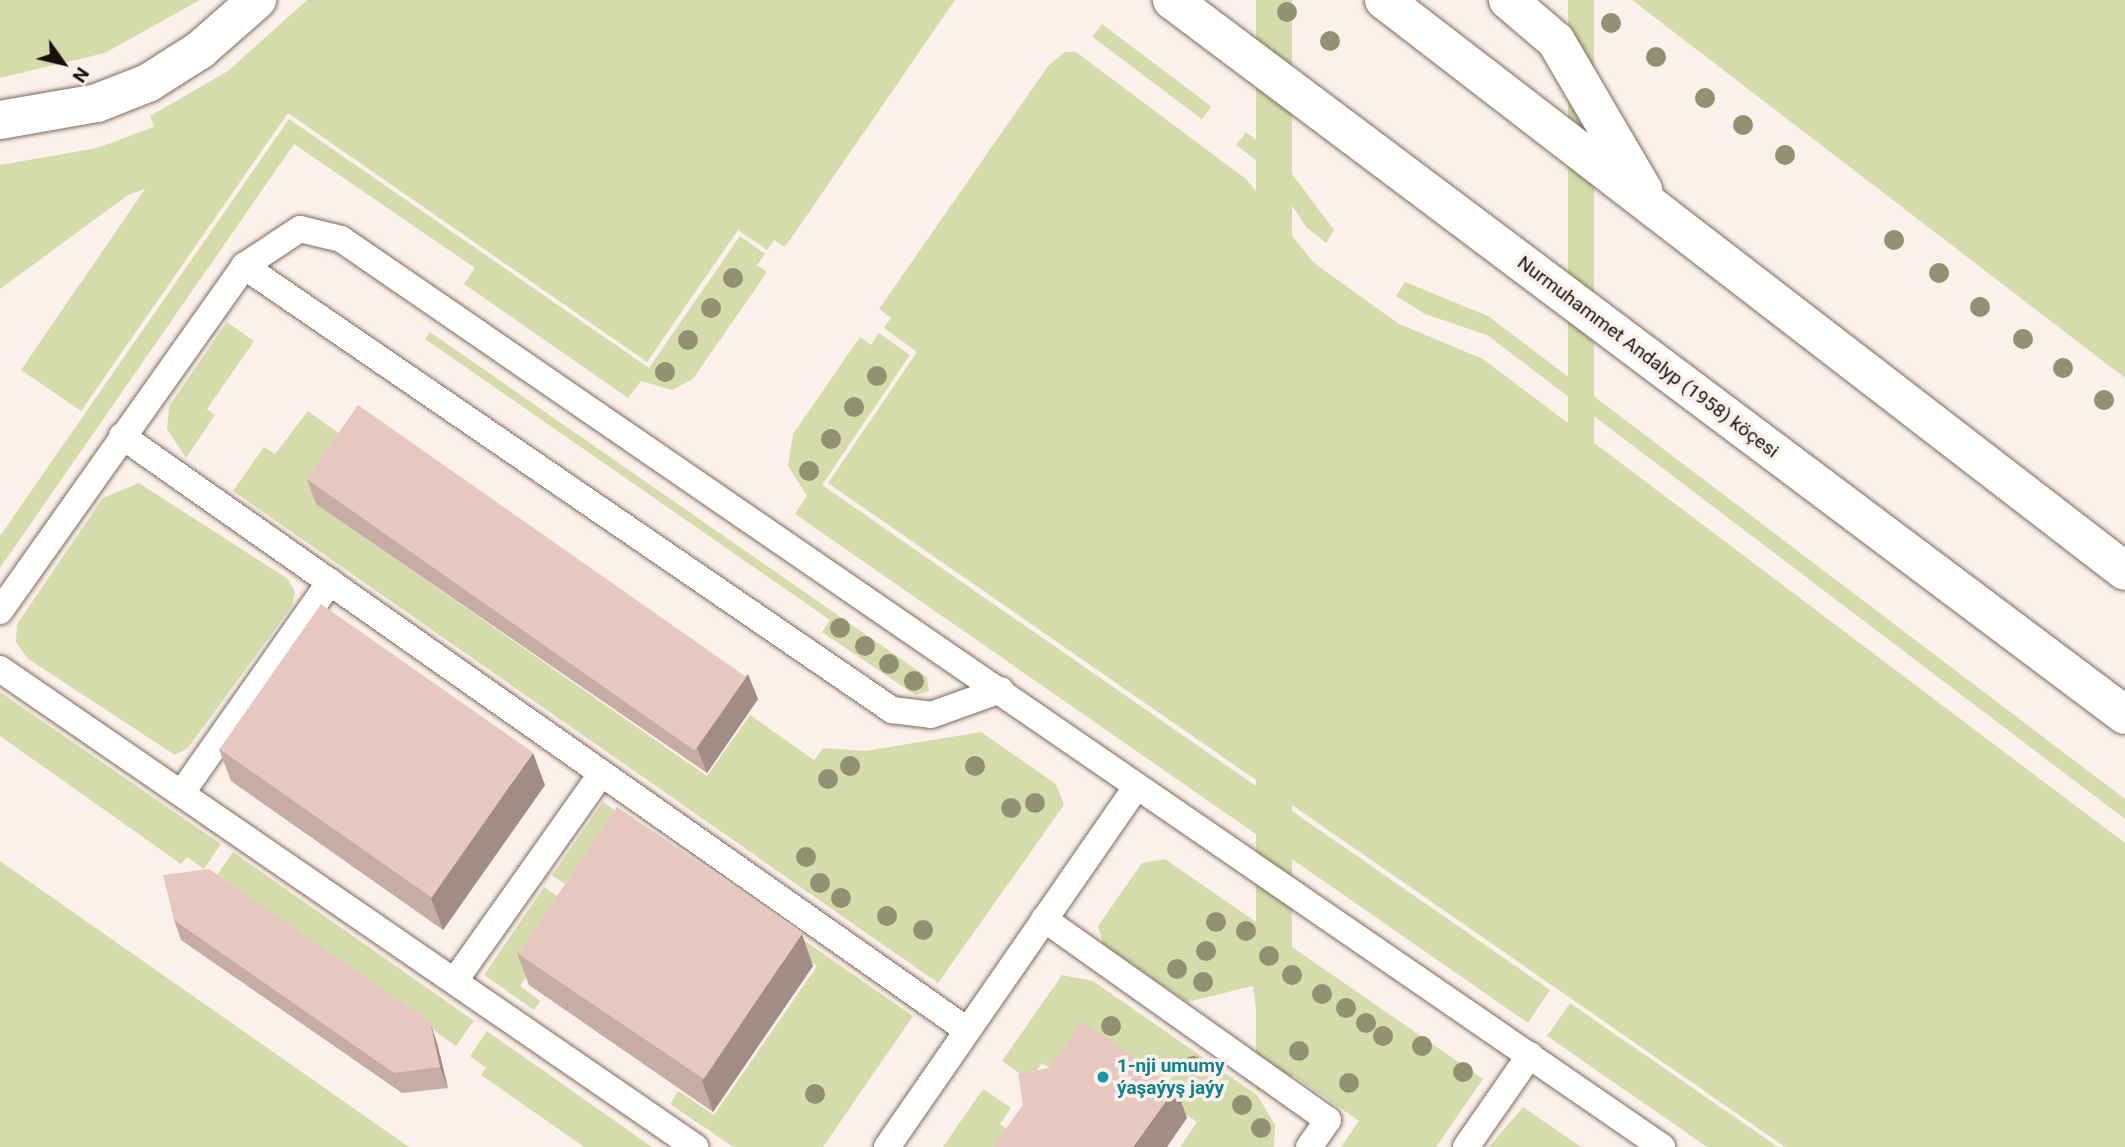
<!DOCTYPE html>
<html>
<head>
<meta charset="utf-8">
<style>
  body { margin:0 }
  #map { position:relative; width:2125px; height:1147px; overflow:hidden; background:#fbf1ea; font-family:Roboto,sans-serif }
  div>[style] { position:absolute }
  .green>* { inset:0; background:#d5dcac; transform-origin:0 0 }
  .roads { filter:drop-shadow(0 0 2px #7f695b) drop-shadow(0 0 2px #7f695b) }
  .lane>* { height:26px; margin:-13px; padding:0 13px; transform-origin:13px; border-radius:13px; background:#fff }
  .primary>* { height:38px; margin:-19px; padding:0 19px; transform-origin:19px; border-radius:19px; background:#fff }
  .trees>* { width:20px; height:20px; margin:-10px; border-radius:50%; background:#929173 }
  .wall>* { inset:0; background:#c6aca5 }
  .shaded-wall>* { inset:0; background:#a18c86 }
  .building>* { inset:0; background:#e6c8c0; transform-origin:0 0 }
  .dots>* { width:19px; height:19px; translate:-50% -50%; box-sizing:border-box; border:4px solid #fbf1ea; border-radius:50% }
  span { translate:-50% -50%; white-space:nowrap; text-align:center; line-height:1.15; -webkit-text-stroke:7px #fbf1ea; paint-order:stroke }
  .street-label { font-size:19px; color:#170f09 }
  .culture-label { font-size:19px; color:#0d838f; font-weight:700 }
  .left { translate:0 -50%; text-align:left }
  .north { position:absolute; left:28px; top:28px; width:70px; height:70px; -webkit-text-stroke:5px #fbf1ea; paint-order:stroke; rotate:124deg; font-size:19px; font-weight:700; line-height:28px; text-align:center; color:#170f09 }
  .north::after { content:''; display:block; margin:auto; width:24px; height:32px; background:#170f09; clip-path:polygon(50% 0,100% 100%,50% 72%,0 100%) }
</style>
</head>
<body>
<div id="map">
  <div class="green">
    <i style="clip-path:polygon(0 0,200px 0,105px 53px,0 78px)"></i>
    <i style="clip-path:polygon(307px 0,955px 0,785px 247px,774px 240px,767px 250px,738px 230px,647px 362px,288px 113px,81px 411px,21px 370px,145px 189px,128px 195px,0 289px,0 165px,97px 148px,154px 127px,150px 116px,228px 71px)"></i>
    <i style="left:1256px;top:0;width:36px;height:1090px"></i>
    <i style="left:1568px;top:0;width:26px;height:701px"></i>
    <i style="clip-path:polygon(1632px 0,2125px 0,2125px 378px)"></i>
    <i style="left:1102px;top:24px;width:137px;height:16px;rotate:37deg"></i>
    <i style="clip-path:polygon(1065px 52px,1076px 52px,1246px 179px,1314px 263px,1399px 324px,1483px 359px,2125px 843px,2125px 1147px,1785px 1147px,828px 483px,917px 352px,884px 328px,891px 318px,879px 309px,1048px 66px)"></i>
    <i style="clip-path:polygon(289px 119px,649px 368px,740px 236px,765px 254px,757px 265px,767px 272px,693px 379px,672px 390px,641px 381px,628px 398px,464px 284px,475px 268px,294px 144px,0 568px,0 536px)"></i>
    <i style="clip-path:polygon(1246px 132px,1280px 158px,1334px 230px,1326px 243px,1306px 227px,1269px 170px,1236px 145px)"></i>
    <i style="clip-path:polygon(1405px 282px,1488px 316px,2125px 799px,2125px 819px,1487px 335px,1425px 314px,1396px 296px)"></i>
    <i style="clip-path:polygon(227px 322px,254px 341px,207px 409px,215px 415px,186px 458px,167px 429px,169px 406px)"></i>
    <i style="clip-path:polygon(430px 332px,927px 677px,929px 691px,915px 695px,822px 632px,830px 620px,425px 339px)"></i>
    <i style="clip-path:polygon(879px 333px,910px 355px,822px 485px,1550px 990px,1528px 1023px,795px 514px,807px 496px,788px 466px,793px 434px,860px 337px,871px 345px)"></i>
    <i style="clip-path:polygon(308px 411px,355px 445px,314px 502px,707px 776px,750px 715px,814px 760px,823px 748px,865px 751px,981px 732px,1056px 784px,1064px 805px,938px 983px,233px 491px,264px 447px,275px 454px)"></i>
    <i style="clip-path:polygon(139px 483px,288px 579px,295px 592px,292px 606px,188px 748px,175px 755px,28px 659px,16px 642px,17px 624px,103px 498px)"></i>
    <i style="clip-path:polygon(0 692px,221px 844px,204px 869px,187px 857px,181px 864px,0 736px)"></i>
    <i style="clip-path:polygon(603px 802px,654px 837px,582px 896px,552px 875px)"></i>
    <i style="left:233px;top:852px;width:294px;height:31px;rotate:35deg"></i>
    <i style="clip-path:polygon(1165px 859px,1483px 1079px,1436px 1147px,1341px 1147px,1359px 1121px,1262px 1054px,1253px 986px,1187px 1002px,1103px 944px,1098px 926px,1142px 863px)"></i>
    <i style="clip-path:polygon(0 861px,409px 1147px,0 1147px)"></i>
    <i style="clip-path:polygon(544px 887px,574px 908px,520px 986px,540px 1001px,534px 1010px,484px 975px)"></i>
    <i style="clip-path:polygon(789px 930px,913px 1016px,823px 1147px,733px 1147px,670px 1104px,678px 1091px,714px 1115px,817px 966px,782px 941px)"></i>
    <i style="clip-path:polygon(1062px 975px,1093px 981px,1257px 1095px,1275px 1125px,1274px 1147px,1180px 1147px,1197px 1122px,1081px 1041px,1057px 1073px,1042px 1063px,1030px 1081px,1002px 1061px)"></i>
    <i style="clip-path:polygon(1570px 1003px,1778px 1147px,1707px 1147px,1547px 1036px)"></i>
    <i style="clip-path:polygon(487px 1031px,652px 1147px,584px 1147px,481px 1075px,486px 1068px,470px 1056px)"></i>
    <i style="clip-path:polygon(983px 1089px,1011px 1108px,1000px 1124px,1014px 1134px,1005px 1147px,943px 1147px)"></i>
    <i style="clip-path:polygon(1523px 1107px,1581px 1147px,1489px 1147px)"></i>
  </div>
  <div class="roads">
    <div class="lane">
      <i style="left:244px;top:266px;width:786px;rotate:34.42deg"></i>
      <i style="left:892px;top:710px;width:39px;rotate:7deg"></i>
      <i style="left:931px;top:715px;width:74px;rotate:-19.7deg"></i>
      <i style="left:122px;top:436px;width:1033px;rotate:35.11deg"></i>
      <i style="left:0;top:611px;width:423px;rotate:-54.7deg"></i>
      <i style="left:244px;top:266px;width:67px;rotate:-33.5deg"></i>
      <i style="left:300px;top:229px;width:42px;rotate:13.7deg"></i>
      <i style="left:341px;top:239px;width:1603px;rotate:34.5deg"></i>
      <i style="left:0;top:669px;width:844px;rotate:34.52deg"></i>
      <i style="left:183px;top:791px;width:256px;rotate:-54.9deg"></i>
      <i style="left:1044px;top:919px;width:348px;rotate:35.3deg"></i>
      <i style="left:1328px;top:1120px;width:33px;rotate:125deg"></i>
      <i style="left:456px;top:979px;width:252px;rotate:-54.7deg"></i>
      <i style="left:887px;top:1147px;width:438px;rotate:-55.3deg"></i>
      <i style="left:1466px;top:1147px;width:112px;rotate:-55.2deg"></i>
    </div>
    <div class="primary">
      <i style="left:1172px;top:0;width:1191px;rotate:36.88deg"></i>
      <i style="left:1384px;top:0;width:935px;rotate:37.62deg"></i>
      <i style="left:1508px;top:0;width:63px;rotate:40.5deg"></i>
      <i style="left:1556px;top:41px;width:173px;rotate:59.7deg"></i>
      <i style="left:0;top:120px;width:98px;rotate:-9.9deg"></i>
      <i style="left:97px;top:103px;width:55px;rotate:-21.4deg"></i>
      <i style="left:148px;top:83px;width:62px;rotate:-32.4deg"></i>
      <i style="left:200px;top:50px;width:76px;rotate:-41.3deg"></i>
    </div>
  </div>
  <div class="trees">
    <i style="left:1287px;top:12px"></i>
    <i style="left:1611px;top:23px"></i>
    <i style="left:1330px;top:41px"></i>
    <i style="left:1656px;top:57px"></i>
    <i style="left:1705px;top:98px"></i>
    <i style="left:1743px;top:125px"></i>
    <i style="left:1785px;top:155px"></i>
    <i style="left:1894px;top:240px"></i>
    <i style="left:1939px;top:273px"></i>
    <i style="left:733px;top:278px"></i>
    <i style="left:1980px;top:307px"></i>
    <i style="left:711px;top:308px"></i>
    <i style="left:2023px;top:339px"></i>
    <i style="left:688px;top:340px"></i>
    <i style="left:2063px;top:368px"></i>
    <i style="left:665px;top:372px"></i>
    <i style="left:877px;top:376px"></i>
    <i style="left:2104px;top:400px"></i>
    <i style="left:854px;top:407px"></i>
    <i style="left:831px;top:439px"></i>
    <i style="left:809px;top:471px"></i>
    <i style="left:840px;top:628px"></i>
    <i style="left:865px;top:646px"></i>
    <i style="left:889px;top:664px"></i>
    <i style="left:914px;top:681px"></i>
    <i style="left:850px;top:766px"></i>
    <i style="left:975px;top:766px"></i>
    <i style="left:828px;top:779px"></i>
    <i style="left:1035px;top:803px"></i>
    <i style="left:1011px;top:808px"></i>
    <i style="left:806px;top:857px"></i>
    <i style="left:820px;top:883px"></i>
    <i style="left:841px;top:898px"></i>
    <i style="left:887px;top:916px"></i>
    <i style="left:1216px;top:922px"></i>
    <i style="left:923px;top:930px"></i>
    <i style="left:1246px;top:931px"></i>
    <i style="left:1206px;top:951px"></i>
    <i style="left:1269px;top:956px"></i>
    <i style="left:1177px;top:969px"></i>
    <i style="left:1292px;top:975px"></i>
    <i style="left:1203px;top:982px"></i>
    <i style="left:1322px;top:994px"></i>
    <i style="left:1346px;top:1008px"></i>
    <i style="left:1366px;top:1023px"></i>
    <i style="left:1111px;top:1026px"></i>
    <i style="left:1383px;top:1036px"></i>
    <i style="left:1422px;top:1046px"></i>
    <i style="left:1299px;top:1051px"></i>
    <i style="left:1193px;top:1066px"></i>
    <i style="left:1463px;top:1072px"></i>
    <i style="left:1349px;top:1083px"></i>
    <i style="left:815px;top:1094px"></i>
    <i style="left:1242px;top:1105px"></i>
    <i style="left:1261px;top:1128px"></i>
  </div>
  <div class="wall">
    <i style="clip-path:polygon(307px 479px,758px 699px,707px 773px,316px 504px)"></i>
    <i style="clip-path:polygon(219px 749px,545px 785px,443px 930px,231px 781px)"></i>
    <i style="clip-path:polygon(174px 920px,437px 1043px,448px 1088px,402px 1093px,181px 940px)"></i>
    <i style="clip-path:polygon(517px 953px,813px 966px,713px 1112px,529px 985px)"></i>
  </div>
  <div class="shaded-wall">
    <i style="clip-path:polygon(748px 674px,758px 699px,707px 773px,697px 748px)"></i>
    <i style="clip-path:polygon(533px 753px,545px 785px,443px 930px,431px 898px)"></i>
    <i style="clip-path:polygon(802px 934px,813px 966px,713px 1112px,702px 1080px)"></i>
    <i style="clip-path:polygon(430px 1022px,437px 1043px,448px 1088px,440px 1067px)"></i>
    <i style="clip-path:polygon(1176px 1087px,1187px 1118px,1167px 1147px,1133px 1147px)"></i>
  </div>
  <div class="building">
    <i style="left:358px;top:405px;width:474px;height:90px;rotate:35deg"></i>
    <i style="left:321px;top:604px;width:259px;height:177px;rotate:35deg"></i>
    <i style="left:617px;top:807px;width:224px;height:177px;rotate:34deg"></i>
    <i style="clip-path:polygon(209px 869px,430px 1022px,440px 1067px,394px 1073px,174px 920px,163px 875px)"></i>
    <i style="clip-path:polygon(1082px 1021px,1176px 1087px,1133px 1147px,993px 1147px,1023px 1105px,1018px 1074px,1049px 1068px)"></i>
  </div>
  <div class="dots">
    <i style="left:1103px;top:1077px;background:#0f9aa8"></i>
  </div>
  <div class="street-label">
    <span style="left:1648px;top:357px;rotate:37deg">Nurmuhammet Andalyp (1958) köçesi</span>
  </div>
  <div class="culture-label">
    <span class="left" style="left:1117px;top:1077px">1-nji umumy<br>ýaşaýyş jaýy</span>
  </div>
  <div class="north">N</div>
</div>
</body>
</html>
